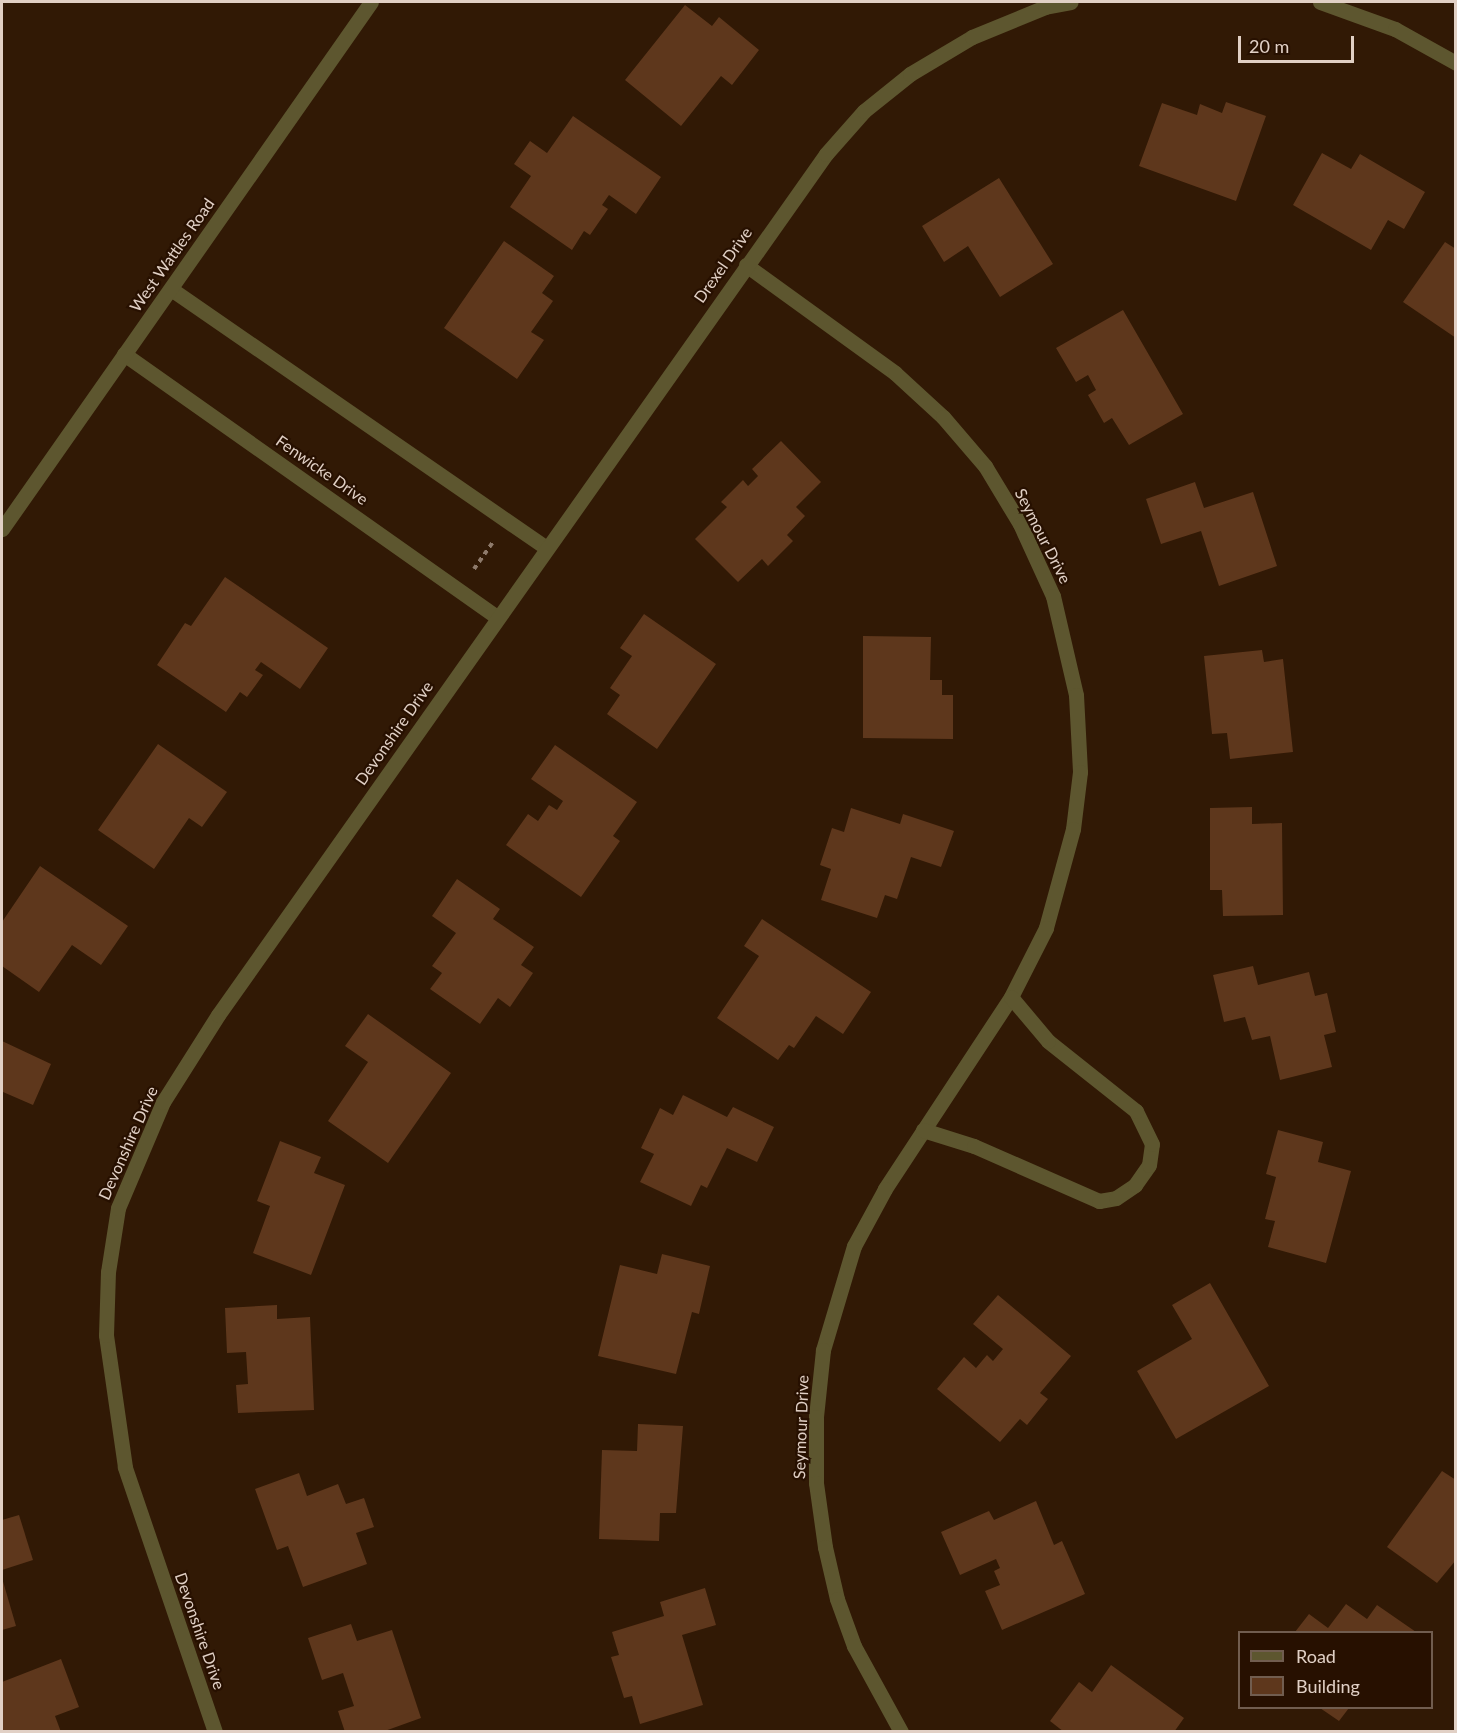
<!DOCTYPE html>
<html>
<head>
<meta charset="utf-8">
<style>
  body { margin:0 }
  #map { position:relative; width:1457px; height:1733px; overflow:hidden; background:#311905; font-family:Lato,sans-serif }
  div>[style] { position:absolute }
  .building>* { inset:0; background:#5e371c }
  .path>* { height:4px; margin-top:-2px; transform-origin:0; background:repeating-linear-gradient(90deg,#8e7a6b 0 4.5px,transparent 0 9px) }
  .minor>* { height:15px; margin:-7.5px; padding:0 7.5px; transform-origin:7.5px; border-radius:7.5px; background:#5d562f }
  span { translate:-50% -50%; white-space:nowrap; text-align:center; line-height:1.15; -webkit-text-stroke:4.5px #271000; paint-order:stroke }
  .street-label { font-size:16px; color:#e1d0c5 }
  .frame { position:absolute; inset:0; border:3px solid #e1d0c5; pointer-events:none }
  .legend { position:absolute; left:1238px; top:1631px; width:195px; height:78px; box-sizing:border-box; background:#271000; border:2px solid #715d4f; margin:0; padding:8px 10px; list-style:none; font-size:18px; color:#e1d0c5 }
  .legend li { display:flex; align-items:center; gap:12px; height:30px }
  .legend b { width:30px; border:2px solid #715d4f }
  .scale { position:absolute; left:1238px; top:36px; width:116px; height:27px; box-sizing:border-box; border:3px solid #e1d0c5; border-top:0; padding-left:8px; font-size:18px; line-height:21px; white-space:nowrap; color:#e1d0c5; -webkit-text-stroke:4px #271000; paint-order:stroke }
</style>
</head>
<body>
<div id="map">
  <div class="building">
    <i style="clip-path:polygon(685px 5px,712px 26px,719px 17px,759px 50px,732px 85px,721px 76px,681px 126px,625px 80px)"></i>
    <i style="clip-path:polygon(1226px 102px,1266px 116px,1236px 201px,1139px 166px,1162px 103px,1197px 115px,1200px 104px,1222px 113px)"></i>
    <i style="clip-path:polygon(573px 116px,661px 177px,636px 214px,609px 195px,602px 205px,608px 209px,590px 235px,584px 231px,572px 250px,510px 207px,531px 176px,514px 164px,530px 141px,547px 153px)"></i>
    <i style="clip-path:polygon(1322px 153px,1351px 169px,1360px 154px,1425px 192px,1404px 229px,1388px 220px,1371px 250px,1293px 205px)"></i>
    <i style="clip-path:polygon(999px 178px,1053px 264px,1000px 297px,968px 246px,944px 262px,922px 226px)"></i>
    <i style="clip-path:polygon(504px 241px,554px 276px,542px 293px,553px 301px,531px 332px,544px 340px,517px 379px,444px 328px)"></i>
    <i style="clip-path:polygon(1445px 242px,1456px 249px,1456px 338px,1403px 302px)"></i>
    <i style="clip-path:polygon(1123px 310px,1183px 414px,1129px 445px,1112px 418px,1104px 423px,1088px 395px,1096px 390px,1088px 375px,1076px 382px,1056px 348px)"></i>
    <i style="clip-path:polygon(781px 441px,821px 482px,796px 507px,805px 516px,787px 535px,793px 541px,768px 566px,762px 559px,738px 582px,695px 539px,727px 507px,721px 502px,743px 480px,748px 486px,758px 476px,752px 469px)"></i>
    <i style="clip-path:polygon(1195px 482px,1204px 508px,1253px 492px,1277px 566px,1219px 586px,1201px 531px,1161px 544px,1146px 499px)"></i>
    <i style="clip-path:polygon(225px 577px,328px 648px,300px 689px,261px 662px,255px 670px,263px 675px,247px 697px,240px 692px,226px 712px,157px 665px,185px 623px,191px 626px)"></i>
    <i style="clip-path:polygon(644px 614px,716px 664px,657px 749px,607px 714px,620px 695px,610px 688px,632px 656px,620px 648px)"></i>
    <i style="clip-path:polygon(863px 636px,931px 637px,930px 680px,942px 680px,942px 695px,953px 695px,953px 739px,863px 738px)"></i>
    <i style="clip-path:polygon(1262px 650px,1264px 662px,1283px 659px,1293px 752px,1230px 759px,1227px 733px,1212px 734px,1204px 656px)"></i>
    <i style="clip-path:polygon(158px 744px,227px 792px,202px 827px,189px 818px,154px 869px,98px 830px)"></i>
    <i style="clip-path:polygon(555px 745px,637px 802px,613px 836px,620px 841px,581px 897px,506px 845px,528px 814px,538px 821px,549px 805px,557px 810px,563px 801px,531px 779px)"></i>
    <i style="clip-path:polygon(1252px 807px,1252px 824px,1282px 823px,1283px 915px,1223px 916px,1222px 890px,1210px 890px,1210px 808px)"></i>
    <i style="clip-path:polygon(851px 808px,900px 824px,903px 814px,954px 831px,941px 867px,911px 857px,897px 899px,885px 895px,877px 918px,821px 900px,831px 869px,820px 865px,832px 828px,844px 832px)"></i>
    <i style="clip-path:polygon(40px 866px,128px 926px,101px 965px,72px 945px,39px 992px,2px 966px,2px 922px)"></i>
    <i style="clip-path:polygon(457px 879px,500px 909px,493px 919px,534px 947px,521px 965px,533px 973px,510px 1007px,498px 998px,480px 1024px,430px 989px,442px 973px,432px 966px,456px 933px,432px 916px)"></i>
    <i style="clip-path:polygon(762px 919px,871px 992px,843px 1034px,816px 1016px,794px 1048px,789px 1045px,778px 1060px,717px 1018px,759px 956px,744px 946px)"></i>
    <i style="clip-path:polygon(1253px 966px,1258px 985px,1309px 972px,1315px 996px,1327px 993px,1336px 1032px,1324px 1035px,1332px 1067px,1280px 1080px,1270px 1036px,1252px 1040px,1245px 1017px,1224px 1022px,1213px 975px)"></i>
    <i style="clip-path:polygon(368px 1014px,451px 1073px,388px 1163px,328px 1121px,368px 1062px,345px 1046px)"></i>
    <i style="clip-path:polygon(2px 1041px,51px 1064px,33px 1105px,3px 1092px,2px 1095px)"></i>
    <i style="clip-path:polygon(683px 1095px,727px 1117px,733px 1107px,774px 1127px,757px 1162px,727px 1148px,707px 1188px,701px 1185px,691px 1206px,640px 1182px,654px 1154px,641px 1148px,660px 1108px,673px 1115px)"></i>
    <i style="clip-path:polygon(1278px 1130px,1323px 1142px,1318px 1162px,1351px 1171px,1326px 1263px,1268px 1247px,1275px 1221px,1265px 1219px,1276px 1177px,1266px 1174px)"></i>
    <i style="clip-path:polygon(280px 1141px,321px 1157px,314px 1173px,345px 1185px,311px 1275px,253px 1253px,270px 1206px,257px 1201px)"></i>
    <i style="clip-path:polygon(662px 1254px,710px 1266px,699px 1314px,692px 1312px,676px 1374px,598px 1356px,620px 1265px,657px 1274px)"></i>
    <i style="clip-path:polygon(1210px 1283px,1269px 1386px,1176px 1439px,1137px 1371px,1192px 1339px,1172px 1305px)"></i>
    <i style="clip-path:polygon(998px 1295px,1071px 1356px,1040px 1393px,1048px 1399px,1027px 1425px,1020px 1419px,1000px 1442px,937px 1389px,964px 1357px,976px 1368px,987px 1355px,993px 1361px,1003px 1349px,973px 1324px)"></i>
    <i style="clip-path:polygon(277px 1305px,277px 1319px,310px 1317px,314px 1410px,238px 1413px,236px 1385px,248px 1384px,246px 1352px,227px 1353px,225px 1308px)"></i>
    <i style="clip-path:polygon(638px 1424px,683px 1426px,676px 1513px,660px 1513px,659px 1541px,599px 1539px,602px 1450px,637px 1451px)"></i>
    <i style="clip-path:polygon(1442px 1471px,1456px 1480px,1456px 1560px,1437px 1583px,1387px 1547px)"></i>
    <i style="clip-path:polygon(299px 1473px,307px 1496px,338px 1484px,346px 1504px,364px 1498px,374px 1527px,356px 1533px,367px 1564px,303px 1587px,288px 1546px,277px 1550px,255px 1489px)"></i>
    <i style="clip-path:polygon(1036px 1501px,1054px 1545px,1062px 1541px,1085px 1594px,1002px 1630px,985px 1591px,1000px 1585px,994px 1571px,1000px 1568px,996px 1559px,960px 1575px,941px 1532px,989px 1511px,994px 1520px)"></i>
    <i style="clip-path:polygon(19px 1515px,33px 1560px,2px 1570px,2px 1520px)"></i>
    <i style="clip-path:polygon(2px 1578px,16px 1626px,2px 1630px)"></i>
    <i style="clip-path:polygon(705px 1588px,716px 1625px,682px 1635px,703px 1705px,640px 1724px,632px 1696px,624px 1698px,611px 1657px,619px 1655px,612px 1632px,664px 1616px,660px 1602px)"></i>
    <i style="clip-path:polygon(1346px 1604px,1367px 1619px,1377px 1605px,1416px 1632px,1295px 1632px,1309px 1614px,1328px 1628px)"></i>
    <i style="clip-path:polygon(351px 1624px,357px 1641px,392px 1630px,421px 1718px,382px 1732px,345px 1732px,338px 1711px,354px 1706px,343px 1673px,322px 1680px,308px 1638px)"></i>
    <i style="clip-path:polygon(61px 1659px,79px 1707px,55px 1716px,61px 1732px,2px 1732px,2px 1682px)"></i>
    <i style="clip-path:polygon(1111px 1665px,1184px 1718px,1174px 1732px,1064px 1732px,1050px 1721px,1079px 1682px,1092px 1692px)"></i>
    <i style="clip-path:polygon(1320px 1708px,1349px 1708px,1339px 1721px)"></i>
  </div>
  <div class="path">
    <i style="left:474px;top:569px;width:32px;rotate:-55deg"></i>
  </div>
  <div class="minor">
    <i style="left:1320px;top:2px;width:80px;rotate:19.8deg"></i>
    <i style="left:1395px;top:29px;width:70px;rotate:29.1deg"></i>
    <i style="left:746px;top:265px;width:184px;rotate:35.9deg"></i>
    <i style="left:895px;top:373px;width:65px;rotate:42.5deg"></i>
    <i style="left:943px;top:417px;width:65px;rotate:49.4deg"></i>
    <i style="left:985px;top:466px;width:68px;rotate:58.9deg"></i>
    <i style="left:1020px;top:524px;width:79px;rotate:65.4deg"></i>
    <i style="left:1053px;top:596px;width:102px;rotate:76.9deg"></i>
    <i style="left:1076px;top:695px;width:77px;rotate:87deg"></i>
    <i style="left:1080px;top:772px;width:57px;rotate:97deg"></i>
    <i style="left:1073px;top:829px;width:103px;rotate:105.3deg"></i>
    <i style="left:1046px;top:928px;width:77px;rotate:116.9deg"></i>
    <i style="left:1011px;top:997px;width:230px;rotate:123.3deg"></i>
    <i style="left:885px;top:1189px;width:65px;rotate:118.5deg"></i>
    <i style="left:854px;top:1246px;width:109px;rotate:106.6deg"></i>
    <i style="left:823px;top:1350px;width:67px;rotate:96deg"></i>
    <i style="left:816px;top:1417px;width:66px;rotate:90deg"></i>
    <i style="left:816px;top:1483px;width:65px;rotate:82deg"></i>
    <i style="left:825px;top:1547px;width:53px;rotate:77deg"></i>
    <i style="left:837px;top:1599px;width:50px;rotate:70.1deg"></i>
    <i style="left:854px;top:1646px;width:98px;rotate:61.3deg"></i>
    <i style="left:171px;top:289px;width:456px;rotate:34.6deg"></i>
    <i style="left:124px;top:354px;width:456px;rotate:35.2deg"></i>
    <i style="left:2px;top:529px;width:643px;rotate:-55deg"></i>
    <i style="left:923px;top:1130px;width:53px;rotate:17.4deg"></i>
    <i style="left:974px;top:1146px;width:137px;rotate:23.7deg"></i>
    <i style="left:1099px;top:1201px;width:17px;rotate:-10deg"></i>
    <i style="left:1116px;top:1198px;width:23px;rotate:-34deg"></i>
    <i style="left:1135px;top:1185px;width:24px;rotate:-55deg"></i>
    <i style="left:1149px;top:1165px;width:21px;rotate:-82deg"></i>
    <i style="left:1152px;top:1144px;width:37px;rotate:-116deg"></i>
    <i style="left:1136px;top:1111px;width:112px;rotate:-141.5deg"></i>
    <i style="left:1048px;top:1041px;width:57px;rotate:-130.1deg"></i>
    <i style="left:215px;top:1732px;width:280px;rotate:-108.8deg"></i>
    <i style="left:125px;top:1467px;width:133px;rotate:-98.2deg"></i>
    <i style="left:106px;top:1335px;width:63px;rotate:-88.2deg"></i>
    <i style="left:108px;top:1272px;width:65px;rotate:-81.1deg"></i>
    <i style="left:118px;top:1208px;width:115px;rotate:-67deg"></i>
    <i style="left:163px;top:1102px;width:103px;rotate:-57.7deg"></i>
    <i style="left:218px;top:1015px;width:1054px;rotate:-54.77deg"></i>
    <i style="left:826px;top:154px;width:57px;rotate:-48.5deg"></i>
    <i style="left:864px;top:111px;width:59px;rotate:-38.8deg"></i>
    <i style="left:910px;top:74px;width:72px;rotate:-30.8deg"></i>
    <i style="left:972px;top:37px;width:79px;rotate:-22.3deg"></i>
    <i style="left:1045px;top:7px;width:26px;rotate:-11deg"></i>
  </div>
  <div class="street-label">
    <span style="left:172px;top:255px;rotate:-55deg">West Wattles Road</span>
    <span style="left:723px;top:265px;rotate:-55deg">Drexel Drive</span>
    <span style="left:322px;top:470px;rotate:35deg">Fenwicke Drive</span>
    <span style="left:1043px;top:536px;rotate:63deg">Seymour Drive</span>
    <span style="left:394px;top:733px;rotate:-55deg">Devonshire Drive</span>
    <span style="left:128px;top:1143px;rotate:-66deg">Devonshire Drive</span>
    <span style="left:801px;top:1427px;rotate:-88deg">Seymour Drive</span>
    <span style="left:200px;top:1631px;rotate:71deg">Devonshire Drive</span>
  </div>
  <div class="frame"></div>
  <ul class="legend">
  <li><b style="height:8px;background:#5d562f"></b>Road</li>
  <li><b style="height:16px;background:#5e371c"></b>Building</li>
  </ul>
  <div class="scale">20 m</div>
</div>
</body>
</html>
